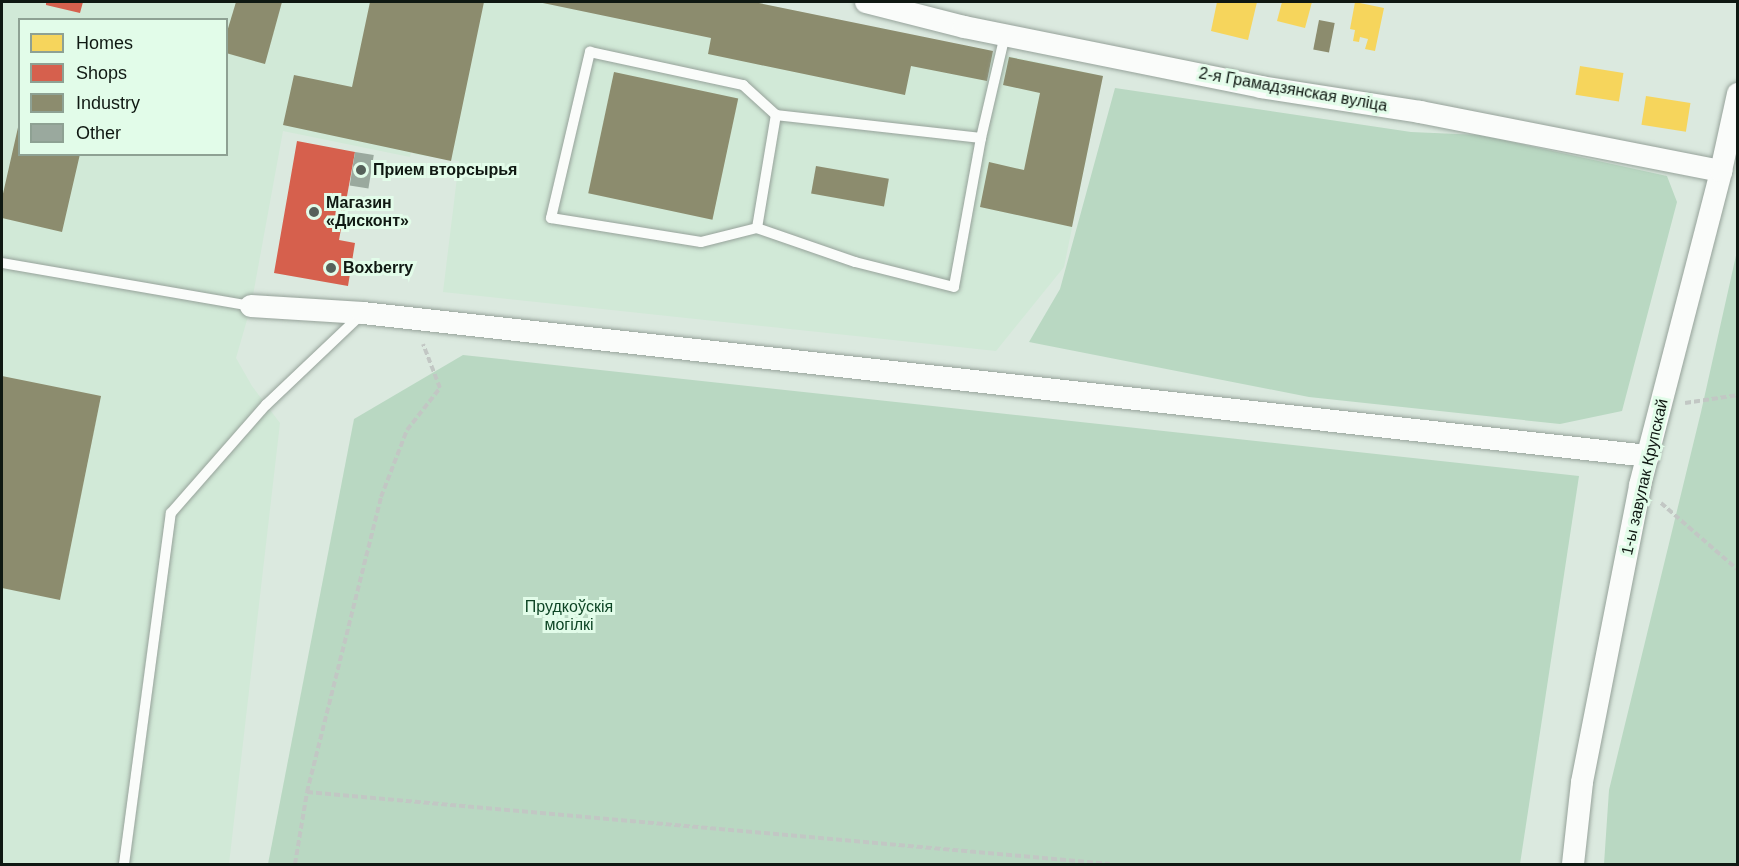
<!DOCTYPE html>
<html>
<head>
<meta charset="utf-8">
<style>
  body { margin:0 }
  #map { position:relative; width:1739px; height:866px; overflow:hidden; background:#dbe9df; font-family:Arial,sans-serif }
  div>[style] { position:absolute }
  .built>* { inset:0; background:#d1e9d7 }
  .green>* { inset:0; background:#b9d8c2 }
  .homes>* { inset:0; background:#f6d55c; transform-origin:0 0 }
  .shops>* { inset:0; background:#d6604d }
  .industry>* { inset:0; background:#8c8c6e; transform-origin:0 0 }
  .building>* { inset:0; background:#9aa99e; transform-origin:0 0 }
  .path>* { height:4px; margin-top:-2px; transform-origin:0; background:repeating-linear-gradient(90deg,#c2c7c4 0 6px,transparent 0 9px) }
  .roads { filter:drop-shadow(0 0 2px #96a29a) drop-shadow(0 0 2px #96a29a) }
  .service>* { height:10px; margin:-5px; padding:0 5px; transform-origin:5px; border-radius:5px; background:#fafcfa }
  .minor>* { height:22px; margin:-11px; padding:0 11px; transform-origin:11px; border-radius:11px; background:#fafcfa }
  .dots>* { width:16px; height:16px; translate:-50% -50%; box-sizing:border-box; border:3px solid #e2fce9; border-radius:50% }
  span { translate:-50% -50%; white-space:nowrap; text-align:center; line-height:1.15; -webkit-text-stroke:6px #e2fce9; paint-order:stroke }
  .street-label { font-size:16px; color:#0f1812 }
  .poi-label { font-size:16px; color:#0f1812; font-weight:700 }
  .left { translate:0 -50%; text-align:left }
  .park-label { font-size:16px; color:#0e4525 }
  .frame { position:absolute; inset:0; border:3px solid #0f1812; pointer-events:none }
  .legend { position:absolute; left:18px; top:18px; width:210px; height:138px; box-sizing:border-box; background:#e2fce9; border:2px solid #8ea193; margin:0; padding:8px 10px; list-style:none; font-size:18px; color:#0f1812 }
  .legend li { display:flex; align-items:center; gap:12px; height:30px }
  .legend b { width:30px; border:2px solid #8ea193 }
</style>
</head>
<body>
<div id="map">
  <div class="built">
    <i style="clip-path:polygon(evenodd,2px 2px,443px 2px,410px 157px,283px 131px,251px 306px,236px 358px,252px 386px,280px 423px,229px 864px,2px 864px,2px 2px,20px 20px,226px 20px,226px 154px,20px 154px,20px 20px)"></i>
    <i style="clip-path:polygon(445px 2px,754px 2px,1103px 76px,1064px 267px,996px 351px,443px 292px,459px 161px,413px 154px)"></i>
  </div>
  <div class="green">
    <i style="clip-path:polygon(1115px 88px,1411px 132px,1480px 135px,1667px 176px,1677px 202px,1622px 411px,1560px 424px,1309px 397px,1029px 342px,1060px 289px)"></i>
    <i style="clip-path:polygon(1737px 251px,1737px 864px,1604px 864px,1609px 790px,1701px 412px)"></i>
    <i style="clip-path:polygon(463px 355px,1579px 476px,1520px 864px,268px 864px,354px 419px)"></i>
  </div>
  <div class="homes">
    <i style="clip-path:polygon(1217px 2px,1257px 2px,1248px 40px,1211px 31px)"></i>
    <i style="clip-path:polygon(1282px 2px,1312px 2px,1305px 28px,1277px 21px)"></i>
    <i style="clip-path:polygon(1355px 2px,1384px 8px,1375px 51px,1365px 49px,1368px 39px,1360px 37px,1359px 42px,1353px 41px,1355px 30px,1350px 29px)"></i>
    <i style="left:1580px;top:66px;width:44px;height:29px;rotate:9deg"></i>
    <i style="left:1646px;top:96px;width:45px;height:29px;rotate:9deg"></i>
  </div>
  <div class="shops">
    <i style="clip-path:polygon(46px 2px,83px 2px,80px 13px,46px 5px)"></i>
    <i style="clip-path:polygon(297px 141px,355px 152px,339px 240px,355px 243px,348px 286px,274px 273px)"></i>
  </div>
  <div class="industry">
    <i style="clip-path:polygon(236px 2px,282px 2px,265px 64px,226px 53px,226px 35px)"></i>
    <i style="clip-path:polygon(370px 2px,484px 2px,451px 161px,283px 125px,294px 75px,352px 87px)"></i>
    <i style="clip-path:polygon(538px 2px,754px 2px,993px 51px,987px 81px,911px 66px,905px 95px,708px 54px,711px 38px)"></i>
    <i style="left:1319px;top:20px;width:16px;height:30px;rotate:11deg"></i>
    <i style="clip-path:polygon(1009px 57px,1103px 76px,1072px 227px,980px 207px,989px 162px,1024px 170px,1040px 93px,1003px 85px)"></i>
    <i style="left:614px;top:72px;width:127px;height:124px;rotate:12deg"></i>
    <i style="clip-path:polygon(19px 123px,20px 154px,80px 154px,62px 232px,2px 218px,2px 198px)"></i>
    <i style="left:816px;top:166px;width:74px;height:28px;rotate:10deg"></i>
    <i style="clip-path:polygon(2px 376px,101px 396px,60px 600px,2px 588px)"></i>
  </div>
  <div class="building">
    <i style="left:355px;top:152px;width:19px;height:34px;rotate:9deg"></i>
  </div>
  <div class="path">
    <i style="left:1685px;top:403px;width:54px;rotate:-8.6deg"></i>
    <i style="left:1661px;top:503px;width:102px;rotate:41deg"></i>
    <i style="left:307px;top:792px;width:806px;rotate:5.12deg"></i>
    <i style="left:295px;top:864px;width:73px;rotate:-80.5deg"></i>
    <i style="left:307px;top:792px;width:304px;rotate:-75.9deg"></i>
    <i style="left:381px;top:497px;width:72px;rotate:-68.8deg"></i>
    <i style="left:407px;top:430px;width:53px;rotate:-51.8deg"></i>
    <i style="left:440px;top:388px;width:47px;rotate:-111.1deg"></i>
  </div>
  <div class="roads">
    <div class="service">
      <i style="left:981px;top:138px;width:151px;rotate:100.3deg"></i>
      <i style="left:954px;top:287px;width:102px;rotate:-165.8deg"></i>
      <i style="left:855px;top:262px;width:104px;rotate:-160.9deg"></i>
      <i style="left:757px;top:228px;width:58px;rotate:166deg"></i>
      <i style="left:701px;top:242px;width:152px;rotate:-170.9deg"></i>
      <i style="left:551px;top:218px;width:171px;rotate:-76.8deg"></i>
      <i style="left:590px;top:52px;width:157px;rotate:12.2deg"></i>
      <i style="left:743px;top:85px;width:45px;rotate:42.3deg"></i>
      <i style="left:776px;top:115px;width:206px;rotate:6.4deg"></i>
      <i style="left:981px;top:138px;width:106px;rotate:-76.9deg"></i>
      <i style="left:757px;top:228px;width:115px;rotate:-80.5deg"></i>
      <i style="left:2px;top:263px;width:253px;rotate:9.8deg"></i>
      <i style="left:124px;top:864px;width:354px;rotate:-82.4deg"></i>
      <i style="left:171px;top:513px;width:144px;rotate:-48.7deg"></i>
      <i style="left:266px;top:405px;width:132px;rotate:-43.5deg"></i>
    </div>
    <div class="minor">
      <i style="left:866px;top:2px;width:101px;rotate:14.3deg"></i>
      <i style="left:964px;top:27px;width:303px;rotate:11.4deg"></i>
      <i style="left:1261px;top:87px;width:161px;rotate:8.9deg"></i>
      <i style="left:1420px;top:112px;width:307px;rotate:11.1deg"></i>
      <i style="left:251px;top:306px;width:112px;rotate:3.6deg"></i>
      <i style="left:363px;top:313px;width:1293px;rotate:6.35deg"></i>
      <i style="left:1573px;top:864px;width:82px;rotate:-83.7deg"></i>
      <i style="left:1582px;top:782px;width:303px;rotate:-78.9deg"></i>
      <i style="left:1640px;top:485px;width:324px;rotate:-75.5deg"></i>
      <i style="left:1721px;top:171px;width:79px;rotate:-77.6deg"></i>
    </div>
  </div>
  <div class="dots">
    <i style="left:361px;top:170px;background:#56615a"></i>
    <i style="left:314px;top:212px;background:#56615a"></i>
    <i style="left:331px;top:268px;background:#56615a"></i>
  </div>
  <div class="street-label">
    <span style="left:1293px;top:90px;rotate:10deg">2-я Грамадзянская вуліца</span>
    <span style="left:1645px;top:477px;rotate:-77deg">1-ы завулак Крупскай</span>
  </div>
  <div class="poi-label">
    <span class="left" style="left:373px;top:170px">Прием вторсырья</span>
    <span class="left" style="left:326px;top:212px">Магазин<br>«Дисконт»</span>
    <span class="left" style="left:343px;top:268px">Boxberry</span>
  </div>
  <div class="park-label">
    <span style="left:569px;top:616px">Прудкоўскія<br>могілкі</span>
  </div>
  <div class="frame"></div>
  <ul class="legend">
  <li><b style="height:16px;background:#f6d55c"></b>Homes</li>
  <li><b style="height:16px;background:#d6604d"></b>Shops</li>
  <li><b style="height:16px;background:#8c8c6e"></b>Industry</li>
  <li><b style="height:16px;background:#9aa99e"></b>Other</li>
  </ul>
</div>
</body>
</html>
